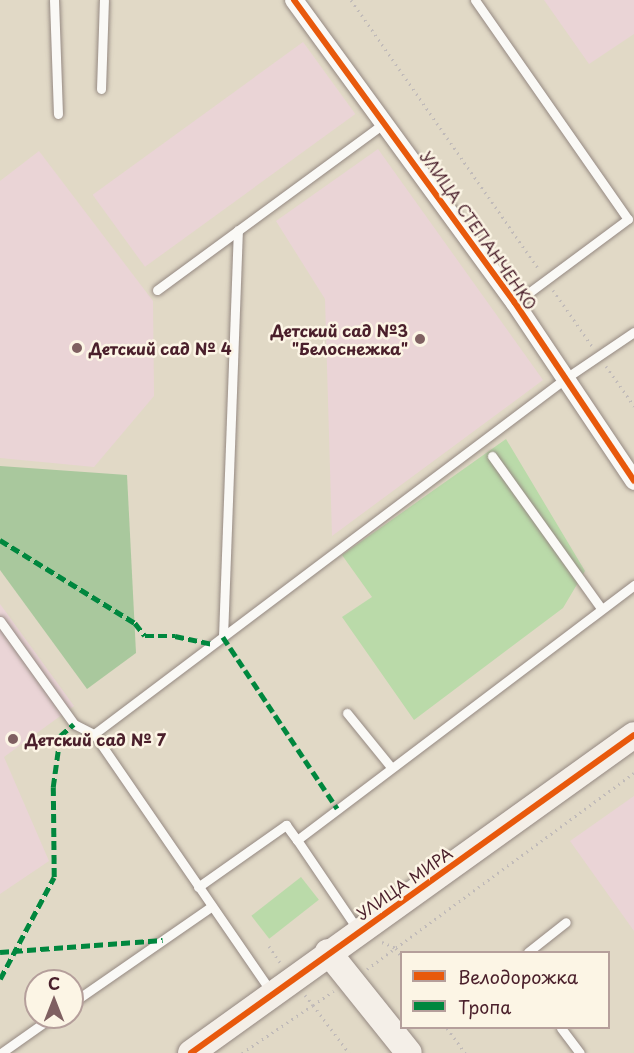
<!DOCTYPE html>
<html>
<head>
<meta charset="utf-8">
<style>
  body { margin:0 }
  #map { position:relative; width:634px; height:1053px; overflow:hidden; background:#e1d9c6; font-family:"Playpen Sans",sans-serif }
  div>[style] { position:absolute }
  .built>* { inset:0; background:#ead4d6; transform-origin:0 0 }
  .green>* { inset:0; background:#badaa9; transform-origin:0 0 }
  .forest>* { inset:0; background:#a9c89d }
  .path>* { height:3px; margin-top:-1.5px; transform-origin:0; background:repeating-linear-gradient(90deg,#c1bbb9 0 1.5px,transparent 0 6px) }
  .roads { filter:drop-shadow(0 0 2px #958982) drop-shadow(0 0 2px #958982) }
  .lane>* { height:9px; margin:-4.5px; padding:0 4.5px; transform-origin:4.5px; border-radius:4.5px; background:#faf9f6 }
  .street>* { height:18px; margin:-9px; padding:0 9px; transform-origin:9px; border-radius:9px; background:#faf9f6 }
  .secondary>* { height:26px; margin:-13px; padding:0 13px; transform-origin:13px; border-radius:13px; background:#f4efe8 }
  .quiet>* { height:4.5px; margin-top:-2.25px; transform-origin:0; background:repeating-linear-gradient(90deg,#00873e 0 9px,transparent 0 13.5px) }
  .cycleway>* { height:6px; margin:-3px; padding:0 3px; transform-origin:3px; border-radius:3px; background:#e8590c }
  .dots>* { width:16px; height:16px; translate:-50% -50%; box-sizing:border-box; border:3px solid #fcf5e5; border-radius:50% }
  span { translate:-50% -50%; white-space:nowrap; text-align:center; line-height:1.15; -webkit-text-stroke:5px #fcf5e5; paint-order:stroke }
  .street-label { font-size:16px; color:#4a1f2b }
  .poi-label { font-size:16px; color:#4a1f2b; font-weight:700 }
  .right { translate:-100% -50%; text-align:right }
  .left { translate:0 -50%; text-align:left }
  .legend { position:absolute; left:400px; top:951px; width:210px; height:78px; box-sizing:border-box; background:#fcf5e5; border:2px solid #b59f9b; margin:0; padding:8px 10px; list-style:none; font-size:18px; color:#4a1f2b }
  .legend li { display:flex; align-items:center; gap:12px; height:30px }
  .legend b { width:30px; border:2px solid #b59f9b }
  .north { position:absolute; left:24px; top:969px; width:60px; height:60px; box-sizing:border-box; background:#fcf5e5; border:2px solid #b59f9b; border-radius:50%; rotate:0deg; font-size:16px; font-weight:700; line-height:24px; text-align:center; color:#4a1f2b }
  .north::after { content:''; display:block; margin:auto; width:21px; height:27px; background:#7f6061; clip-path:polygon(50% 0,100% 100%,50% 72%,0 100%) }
</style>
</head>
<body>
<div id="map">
  <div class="built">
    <i style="clip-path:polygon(544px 0,634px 0,634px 34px,589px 64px)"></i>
    <i style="left:303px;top:42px;width:89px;height:260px;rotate:54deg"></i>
    <i style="clip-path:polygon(378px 149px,543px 380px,332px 536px,325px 299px,276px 221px)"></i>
    <i style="clip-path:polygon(39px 151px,153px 301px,154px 396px,94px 467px,0 458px,0 181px)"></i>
    <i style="clip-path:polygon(0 604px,74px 706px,4px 757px,49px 861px,0 894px)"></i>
    <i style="clip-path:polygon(634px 796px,634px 931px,570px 841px)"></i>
  </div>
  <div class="green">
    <i style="clip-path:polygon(506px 439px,585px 571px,563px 608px,414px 720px,342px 617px,372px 597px,342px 555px)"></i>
    <i style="left:301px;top:877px;width:29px;height:63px;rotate:52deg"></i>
  </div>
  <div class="forest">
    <i style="clip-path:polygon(0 466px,127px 475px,136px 653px,87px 689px,0 570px)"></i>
  </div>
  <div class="path">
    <i style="left:351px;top:0;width:328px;rotate:55.1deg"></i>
    <i style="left:553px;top:290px;width:68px;rotate:55.1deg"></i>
    <i style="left:606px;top:366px;width:49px;rotate:55deg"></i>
    <i style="left:382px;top:942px;width:15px;rotate:23deg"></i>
    <i style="left:396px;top:948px;width:12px;rotate:59deg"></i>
    <i style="left:269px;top:946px;width:22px;rotate:56deg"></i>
    <i style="left:367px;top:969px;width:331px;rotate:-36.3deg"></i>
    <i style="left:305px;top:995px;width:13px;rotate:51deg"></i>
    <i style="left:313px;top:1005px;width:25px;rotate:-34deg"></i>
    <i style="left:447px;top:1028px;width:31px;rotate:54deg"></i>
    <i style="left:242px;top:1053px;width:86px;rotate:-34.1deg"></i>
    <i style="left:313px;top:1005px;width:60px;rotate:53.1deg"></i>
  </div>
  <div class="roads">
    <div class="lane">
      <i style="left:54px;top:0;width:114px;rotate:88deg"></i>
      <i style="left:475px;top:0;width:267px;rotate:55.1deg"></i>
      <i style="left:628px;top:219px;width:141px;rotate:143.4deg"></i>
      <i style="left:101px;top:89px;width:89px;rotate:-88.1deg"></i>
      <i style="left:157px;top:290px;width:284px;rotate:-36.3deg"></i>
      <i style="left:492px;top:456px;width:187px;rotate:54.4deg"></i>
      <i style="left:0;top:621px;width:127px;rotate:54.3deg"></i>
      <i style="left:74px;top:724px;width:22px;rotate:27deg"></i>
      <i style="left:94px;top:734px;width:313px;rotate:55.5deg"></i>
      <i style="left:223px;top:637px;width:407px;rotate:-87.9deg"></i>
      <i style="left:347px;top:713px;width:68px;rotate:50.9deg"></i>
      <i style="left:94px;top:734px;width:591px;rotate:-37.02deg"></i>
      <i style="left:566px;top:378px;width:82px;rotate:-34.1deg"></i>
      <i style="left:198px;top:887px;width:108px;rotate:-35.2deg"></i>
      <i style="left:286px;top:825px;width:19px;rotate:54deg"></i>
      <i style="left:358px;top:930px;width:109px;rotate:-124.1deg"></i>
      <i style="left:297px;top:840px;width:423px;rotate:-37.1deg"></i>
      <i style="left:528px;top:952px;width:48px;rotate:-38.3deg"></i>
      <i style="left:72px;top:1003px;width:170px;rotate:-34.7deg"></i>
      <i style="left:561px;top:1028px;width:31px;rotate:53deg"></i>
      <i style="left:1px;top:1053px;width:62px;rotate:-35.2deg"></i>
    </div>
    <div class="street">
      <i style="left:294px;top:0;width:375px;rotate:53.9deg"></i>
      <i style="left:515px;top:303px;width:214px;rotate:56.2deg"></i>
    </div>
    <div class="secondary">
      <i style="left:328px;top:952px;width:129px;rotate:51.3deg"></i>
      <i style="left:191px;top:1053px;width:545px;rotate:-35.67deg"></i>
    </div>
  </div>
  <div class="quiet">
    <i style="left:0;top:540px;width:158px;rotate:31.6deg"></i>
    <i style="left:135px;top:623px;width:16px;rotate:52deg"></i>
    <i style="left:145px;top:636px;width:30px"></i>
    <i style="left:175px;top:636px;width:39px;rotate:12deg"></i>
    <i style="left:223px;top:637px;width:206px;rotate:56.3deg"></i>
    <i style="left:0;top:952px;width:163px;rotate:-4.2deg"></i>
    <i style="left:0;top:979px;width:115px;rotate:-62.1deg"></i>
    <i style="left:54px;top:877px;width:90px;rotate:-90.6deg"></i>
    <i style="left:53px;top:787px;width:51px;rotate:-82.2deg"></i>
    <i style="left:60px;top:736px;width:18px;rotate:-41deg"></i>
  </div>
  <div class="cycleway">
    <i style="left:294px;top:0;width:375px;rotate:53.9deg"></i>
    <i style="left:515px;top:303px;width:214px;rotate:56.2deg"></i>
    <i style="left:191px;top:1053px;width:545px;rotate:-35.67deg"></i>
  </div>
  <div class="dots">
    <i style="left:420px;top:339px;background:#7f6061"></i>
    <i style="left:77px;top:348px;background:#7f6061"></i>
    <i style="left:13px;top:739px;background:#7f6061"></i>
  </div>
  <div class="street-label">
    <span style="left:479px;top:230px;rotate:55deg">УЛИЦА СТЕПАНЧЕНКО</span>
    <span style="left:404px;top:883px;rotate:-35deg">УЛИЦА МИРА</span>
  </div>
  <div class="poi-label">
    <span class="right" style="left:408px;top:339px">Детский сад №3<br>"Белоснежка"</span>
    <span class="left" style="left:89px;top:348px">Детский сад № 4</span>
    <span class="left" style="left:25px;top:739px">Детский сад № 7</span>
  </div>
  <ul class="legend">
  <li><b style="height:8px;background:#e8590c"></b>Велодорожка</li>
  <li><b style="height:8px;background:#00873e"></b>Тропа</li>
  </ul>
  <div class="north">С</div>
</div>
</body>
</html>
